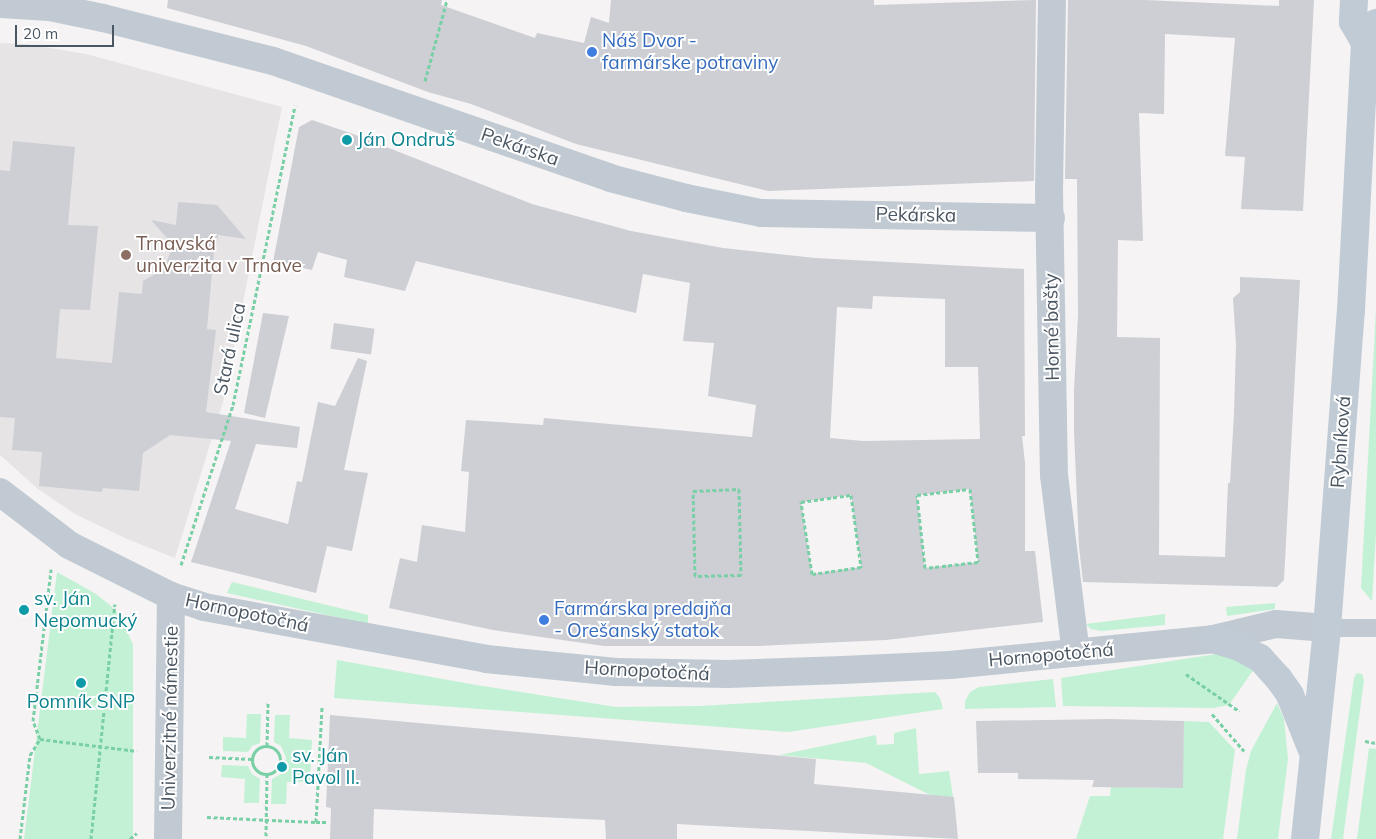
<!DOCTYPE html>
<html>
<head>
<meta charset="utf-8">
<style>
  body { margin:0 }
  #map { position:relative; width:1376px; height:839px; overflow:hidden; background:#f5f3f3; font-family:Mulish,sans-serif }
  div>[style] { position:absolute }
  .education>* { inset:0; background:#e6e4e5 }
  .green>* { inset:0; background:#c3f1d5 }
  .building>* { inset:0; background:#cdcfd5; transform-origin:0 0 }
  .path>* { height:3px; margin-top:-1.5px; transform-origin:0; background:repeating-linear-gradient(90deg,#7ad0a6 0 4px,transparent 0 6.5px) }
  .path>.ring { margin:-1.5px; padding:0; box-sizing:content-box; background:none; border:3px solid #7ad0a6; border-radius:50% }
  .lane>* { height:18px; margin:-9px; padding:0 9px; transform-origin:9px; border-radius:9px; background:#c1cad2 }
  .street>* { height:28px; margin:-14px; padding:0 14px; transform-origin:14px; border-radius:14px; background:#c1cad2 }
  .secondary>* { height:28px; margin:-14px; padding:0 14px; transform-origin:14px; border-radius:14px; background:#c1cbd6 }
  .dots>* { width:14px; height:14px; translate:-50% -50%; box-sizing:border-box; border:2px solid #fff; border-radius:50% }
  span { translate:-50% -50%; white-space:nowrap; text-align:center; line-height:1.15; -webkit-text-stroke:4px #fff; paint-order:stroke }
  .shop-label { font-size:19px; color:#366cbe }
  .left { translate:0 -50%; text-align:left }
  .culture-label { font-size:19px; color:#0d838f }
  .street-label { font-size:19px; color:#4a5661 }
  .education-label { font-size:19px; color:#785e54 }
  .scale { position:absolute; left:15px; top:25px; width:99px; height:22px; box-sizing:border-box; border:2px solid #4a5661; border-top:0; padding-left:6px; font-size:15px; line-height:18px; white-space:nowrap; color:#4a5661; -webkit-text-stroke:4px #fff; paint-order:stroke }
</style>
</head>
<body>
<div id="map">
  <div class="education">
    <i style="clip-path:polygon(0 43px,26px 44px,86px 54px,282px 107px,223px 402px,175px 558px,127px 539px,75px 514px,38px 489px,0 455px)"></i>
  </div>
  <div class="green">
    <i style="clip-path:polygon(1376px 310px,1376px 534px,1372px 601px,1361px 588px)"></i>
    <i style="clip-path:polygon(57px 572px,96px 594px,110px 605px,121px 617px,133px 645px,133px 839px,24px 839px)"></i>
    <i style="clip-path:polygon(232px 582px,368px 615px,368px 624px,227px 593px)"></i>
    <i style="clip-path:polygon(1275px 603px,1275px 609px,1227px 616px,1226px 607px)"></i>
    <i style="clip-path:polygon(1165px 614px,1165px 625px,1101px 631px,1091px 629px,1086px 624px)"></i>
    <i style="clip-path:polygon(1230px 652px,1254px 669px,1229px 705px,1213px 708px,1063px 706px,1061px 678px)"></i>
    <i style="clip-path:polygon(337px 660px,476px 685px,616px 707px,699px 706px,935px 692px,940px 698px,943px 709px,788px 732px,334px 698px)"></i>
    <i style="clip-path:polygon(1357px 673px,1362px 674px,1364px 680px,1343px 839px,1331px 839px,1354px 678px)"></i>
    <i style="clip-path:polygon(1053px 679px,1056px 707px,965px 709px,965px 701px,970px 692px,979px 687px)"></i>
    <i style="clip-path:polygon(1277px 703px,1284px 719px,1288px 759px,1278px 839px,1237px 839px,1246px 770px,1251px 751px)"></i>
    <i style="clip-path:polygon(247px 714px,261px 714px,260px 743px,252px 746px,248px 752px,223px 751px,223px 737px,246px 738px)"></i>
    <i style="clip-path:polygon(275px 715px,290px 715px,289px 738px,312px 740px,310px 782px,287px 782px,286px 804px,271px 804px,272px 779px,283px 773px,286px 758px,281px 746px,274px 742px)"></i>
    <i style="clip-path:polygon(1184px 721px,1209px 722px,1235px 750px,1223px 839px,1076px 839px,1090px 796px,1110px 796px,1111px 787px,1182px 788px)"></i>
    <i style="clip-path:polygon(916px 728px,919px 774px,949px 771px,955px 809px,931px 802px,930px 795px,866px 763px,779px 755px,876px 735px,877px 745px,894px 744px,894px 733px)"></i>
    <i style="clip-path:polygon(1369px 748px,1376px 749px,1376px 839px,1357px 839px)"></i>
    <i style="clip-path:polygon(222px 765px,248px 766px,252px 774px,260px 779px,259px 803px,244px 803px,245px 779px,221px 777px)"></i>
  </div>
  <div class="building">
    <i style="clip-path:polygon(168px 0,442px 0,441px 5px,535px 38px,537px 33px,584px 43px,591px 17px,609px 23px,611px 0,874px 0,874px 5px,1036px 0,1034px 181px,768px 191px,576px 144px,471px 104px,428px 92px,306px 46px,167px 8px)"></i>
    <i style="clip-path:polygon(1068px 0,1145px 0,1279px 6px,1279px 0,1314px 0,1303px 211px,1241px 209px,1245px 157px,1225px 156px,1235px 38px,1165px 34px,1164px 114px,1139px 113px,1143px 241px,1118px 240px,1117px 337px,1160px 338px,1159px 555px,1225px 557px,1228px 483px,1230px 483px,1234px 414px,1236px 344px,1233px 298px,1240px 292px,1240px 277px,1300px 280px,1284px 580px,1277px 587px,1083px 582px,1079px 547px,1074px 432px,1074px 390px,1078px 315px,1077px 179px,1065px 179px)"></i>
    <i style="clip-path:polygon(evenodd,312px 120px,353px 134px,532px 204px,631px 231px,723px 248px,815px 258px,1024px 269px,1025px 436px,1022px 436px,1025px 463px,1025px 551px,1035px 551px,1043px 622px,886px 640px,758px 646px,604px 646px,493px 630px,389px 608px,400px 558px,417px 562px,422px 525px,465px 532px,469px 472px,461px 471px,466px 420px,543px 425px,544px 418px,752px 437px,756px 405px,708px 396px,714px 343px,683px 341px,690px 283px,643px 274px,636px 313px,416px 261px,405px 291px,344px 277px,347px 260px,318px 252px,312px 270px,273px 262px,299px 127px,312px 120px,873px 296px,945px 299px,945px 367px,978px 367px,980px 439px,863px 441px,830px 438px,837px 307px,872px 309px,873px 296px,312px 120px,970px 489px,978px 562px,925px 568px,917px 495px,970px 489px,312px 120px,851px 495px,861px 567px,812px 574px,801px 502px,851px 495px)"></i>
    <i style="clip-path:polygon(13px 141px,75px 147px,68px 225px,98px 226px,90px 310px,60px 309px,56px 358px,112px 363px,119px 292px,142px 294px,143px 281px,164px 269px,173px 245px,151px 220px,176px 225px,178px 202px,217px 205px,246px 239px,218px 235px,216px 250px,214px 250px,207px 329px,216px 330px,206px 412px,300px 427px,297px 448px,256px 444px,235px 509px,288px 524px,297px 481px,302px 482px,318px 402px,335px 406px,358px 358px,367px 361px,344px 470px,368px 473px,352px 551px,327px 546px,316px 593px,191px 562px,231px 441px,170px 435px,143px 453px,139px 491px,103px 488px,102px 492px,39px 486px,42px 452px,12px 450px,15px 418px,0 417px,0 170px,10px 171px)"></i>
    <i style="clip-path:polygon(263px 313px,289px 316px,265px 418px,244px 413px)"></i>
    <i style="left:334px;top:323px;width:41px;height:26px;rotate:8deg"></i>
    <i style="clip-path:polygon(330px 715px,816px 759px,814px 784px,954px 797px,958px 839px,677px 824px,677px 839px,606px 839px,605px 820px,374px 809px,373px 839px,330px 839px,331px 808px,326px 807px)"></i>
    <i style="clip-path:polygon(1110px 719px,1184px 721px,1183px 788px,1092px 787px,1094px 780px,1018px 779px,1018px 773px,978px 773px,976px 721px)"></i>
  </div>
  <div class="path">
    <i style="left:425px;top:81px;width:84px;rotate:-74.8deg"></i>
    <i style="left:739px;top:489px;width:86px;rotate:88.7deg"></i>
    <i style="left:741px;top:575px;width:46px;rotate:178.8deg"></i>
    <i style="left:695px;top:576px;width:85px;rotate:-91.3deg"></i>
    <i style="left:693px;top:491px;width:46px;rotate:-2.5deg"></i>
    <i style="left:970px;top:489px;width:73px;rotate:83.7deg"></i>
    <i style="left:978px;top:562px;width:53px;rotate:173.5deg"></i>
    <i style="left:925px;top:568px;width:73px;rotate:-96.3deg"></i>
    <i style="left:917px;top:495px;width:53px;rotate:-6.5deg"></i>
    <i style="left:851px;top:495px;width:73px;rotate:82.1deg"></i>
    <i style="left:861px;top:567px;width:49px;rotate:171.9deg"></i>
    <i style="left:812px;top:574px;width:73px;rotate:-98.7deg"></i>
    <i style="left:801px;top:502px;width:50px;rotate:-8deg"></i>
    <i style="left:181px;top:565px;width:168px;rotate:-72deg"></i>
    <i style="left:233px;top:405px;width:306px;rotate:-78.3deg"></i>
    <i style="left:1186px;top:674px;width:65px;rotate:34.9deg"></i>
    <i style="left:1212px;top:714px;width:49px;rotate:49.1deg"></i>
    <i style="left:40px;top:739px;width:19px;rotate:-111deg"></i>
    <i style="left:33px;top:721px;width:153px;rotate:-83.2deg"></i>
    <i style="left:1365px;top:741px;width:11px;rotate:10deg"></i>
    <i style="left:267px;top:746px;width:44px;rotate:-88.7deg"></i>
    <i class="ring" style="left:252px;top:746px;width:25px;height:25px"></i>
    <i style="left:209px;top:757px;width:43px;rotate:2.7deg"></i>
    <i style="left:207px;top:817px;width:109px;rotate:2.6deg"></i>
    <i style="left:316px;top:822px;width:116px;rotate:-87deg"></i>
    <i style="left:316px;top:822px;width:13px"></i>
    <i style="left:266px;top:836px;width:62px;rotate:-89.1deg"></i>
    <i style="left:20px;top:839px;width:85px;rotate:-83.2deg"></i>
    <i style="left:30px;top:755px;width:19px;rotate:-58deg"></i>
    <i style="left:40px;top:739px;width:98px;rotate:7.1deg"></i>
    <i style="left:91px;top:839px;width:236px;rotate:-84.2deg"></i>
    <i style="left:130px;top:839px;width:9px;rotate:-41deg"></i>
  </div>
  <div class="lane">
    <i style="left:1327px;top:628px;width:49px"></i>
  </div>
  <div class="street">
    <i style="left:1052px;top:0;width:191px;rotate:90.9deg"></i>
    <i style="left:1049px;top:191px;width:284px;rotate:89deg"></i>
    <i style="left:1054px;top:475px;width:179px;rotate:83deg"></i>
    <i style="left:0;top:4px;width:50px;rotate:3.4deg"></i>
    <i style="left:50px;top:7px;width:54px;rotate:11.7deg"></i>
    <i style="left:103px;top:18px;width:175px;rotate:14.2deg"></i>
    <i style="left:273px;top:61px;width:357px;rotate:19.1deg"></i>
    <i style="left:610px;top:178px;width:79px;rotate:14.7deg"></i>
    <i style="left:686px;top:198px;width:76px;rotate:11.3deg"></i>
    <i style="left:761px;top:213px;width:290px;rotate:1deg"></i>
    <i style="left:0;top:492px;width:87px;rotate:37.5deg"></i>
    <i style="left:69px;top:545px;width:114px;rotate:26.6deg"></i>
    <i style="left:171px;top:596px;width:35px;rotate:18deg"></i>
    <i style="left:204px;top:607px;width:287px;rotate:10.4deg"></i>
    <i style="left:486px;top:659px;width:131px;rotate:5.7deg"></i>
    <i style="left:616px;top:672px;width:112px;rotate:1deg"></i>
    <i style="left:728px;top:674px;width:115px;rotate:-2deg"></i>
    <i style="left:843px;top:670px;width:107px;rotate:-2.7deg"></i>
    <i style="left:950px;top:665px;width:264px;rotate:-5.6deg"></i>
    <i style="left:1213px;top:639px;width:65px;rotate:-13.4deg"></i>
    <i style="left:1276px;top:624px;width:51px;rotate:4.5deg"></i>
    <i style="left:168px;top:839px;width:243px;rotate:-89.3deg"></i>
  </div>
  <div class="secondary">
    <i style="left:1354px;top:0;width:22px;rotate:93deg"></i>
    <i style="left:1353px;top:22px;width:24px;rotate:60deg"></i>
    <i style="left:1213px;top:639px;width:27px;rotate:17deg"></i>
    <i style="left:1239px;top:647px;width:24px;rotate:28deg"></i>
    <i style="left:1260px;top:658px;width:28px;rotate:48deg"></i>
    <i style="left:1279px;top:679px;width:19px;rotate:55deg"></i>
    <i style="left:1290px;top:695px;width:59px;rotate:68.2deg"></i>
    <i style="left:1305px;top:839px;width:212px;rotate:-84deg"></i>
    <i style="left:1327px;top:628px;width:319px;rotate:-85.7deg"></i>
    <i style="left:1351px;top:310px;width:267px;rotate:-87deg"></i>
    <i style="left:1365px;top:43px;width:23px;rotate:-61deg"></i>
  </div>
  <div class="dots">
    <i style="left:592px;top:52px;background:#3f7fe0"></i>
    <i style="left:347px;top:140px;background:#0f9aa8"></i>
    <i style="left:126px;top:255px;background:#8d6e63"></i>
    <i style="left:24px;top:610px;background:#0f9aa8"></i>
    <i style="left:544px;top:620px;background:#3f7fe0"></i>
    <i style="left:81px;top:683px;background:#0f9aa8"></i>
    <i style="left:282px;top:767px;background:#0f9aa8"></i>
  </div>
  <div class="shop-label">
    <span class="left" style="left:602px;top:52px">Náš Dvor -<br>farmárske potraviny</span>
    <span class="left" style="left:554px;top:620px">Farmárska predajňa<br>- Orešanský statok</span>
  </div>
  <div class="culture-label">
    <span class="left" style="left:357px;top:140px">Ján Ondruš</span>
    <span class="left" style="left:34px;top:610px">sv. Ján<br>Nepomucký</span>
    <span style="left:81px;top:702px">Pomník SNP</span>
    <span class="left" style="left:292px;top:767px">sv. Ján<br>Pavol II.</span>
  </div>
  <div class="street-label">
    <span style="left:520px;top:147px;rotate:19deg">Pekárska</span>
    <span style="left:916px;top:215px;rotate:1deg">Pekárska</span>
    <span style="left:1052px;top:327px;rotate:-91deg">Horné bašty</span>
    <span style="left:230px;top:349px;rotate:-78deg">Stará ulica</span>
    <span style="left:1341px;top:442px;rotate:-86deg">Rybníková</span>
    <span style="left:247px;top:613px;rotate:12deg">Hornopotočná</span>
    <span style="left:1051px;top:655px;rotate:-5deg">Hornopotočná</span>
    <span style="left:647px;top:671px;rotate:3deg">Hornopotočná</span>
    <span style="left:170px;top:718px;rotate:-89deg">Univerzitné námestie</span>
  </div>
  <div class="education-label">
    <span class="left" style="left:136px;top:255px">Trnavská<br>univerzita v Trnave</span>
  </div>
  <div class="scale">20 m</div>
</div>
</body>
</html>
